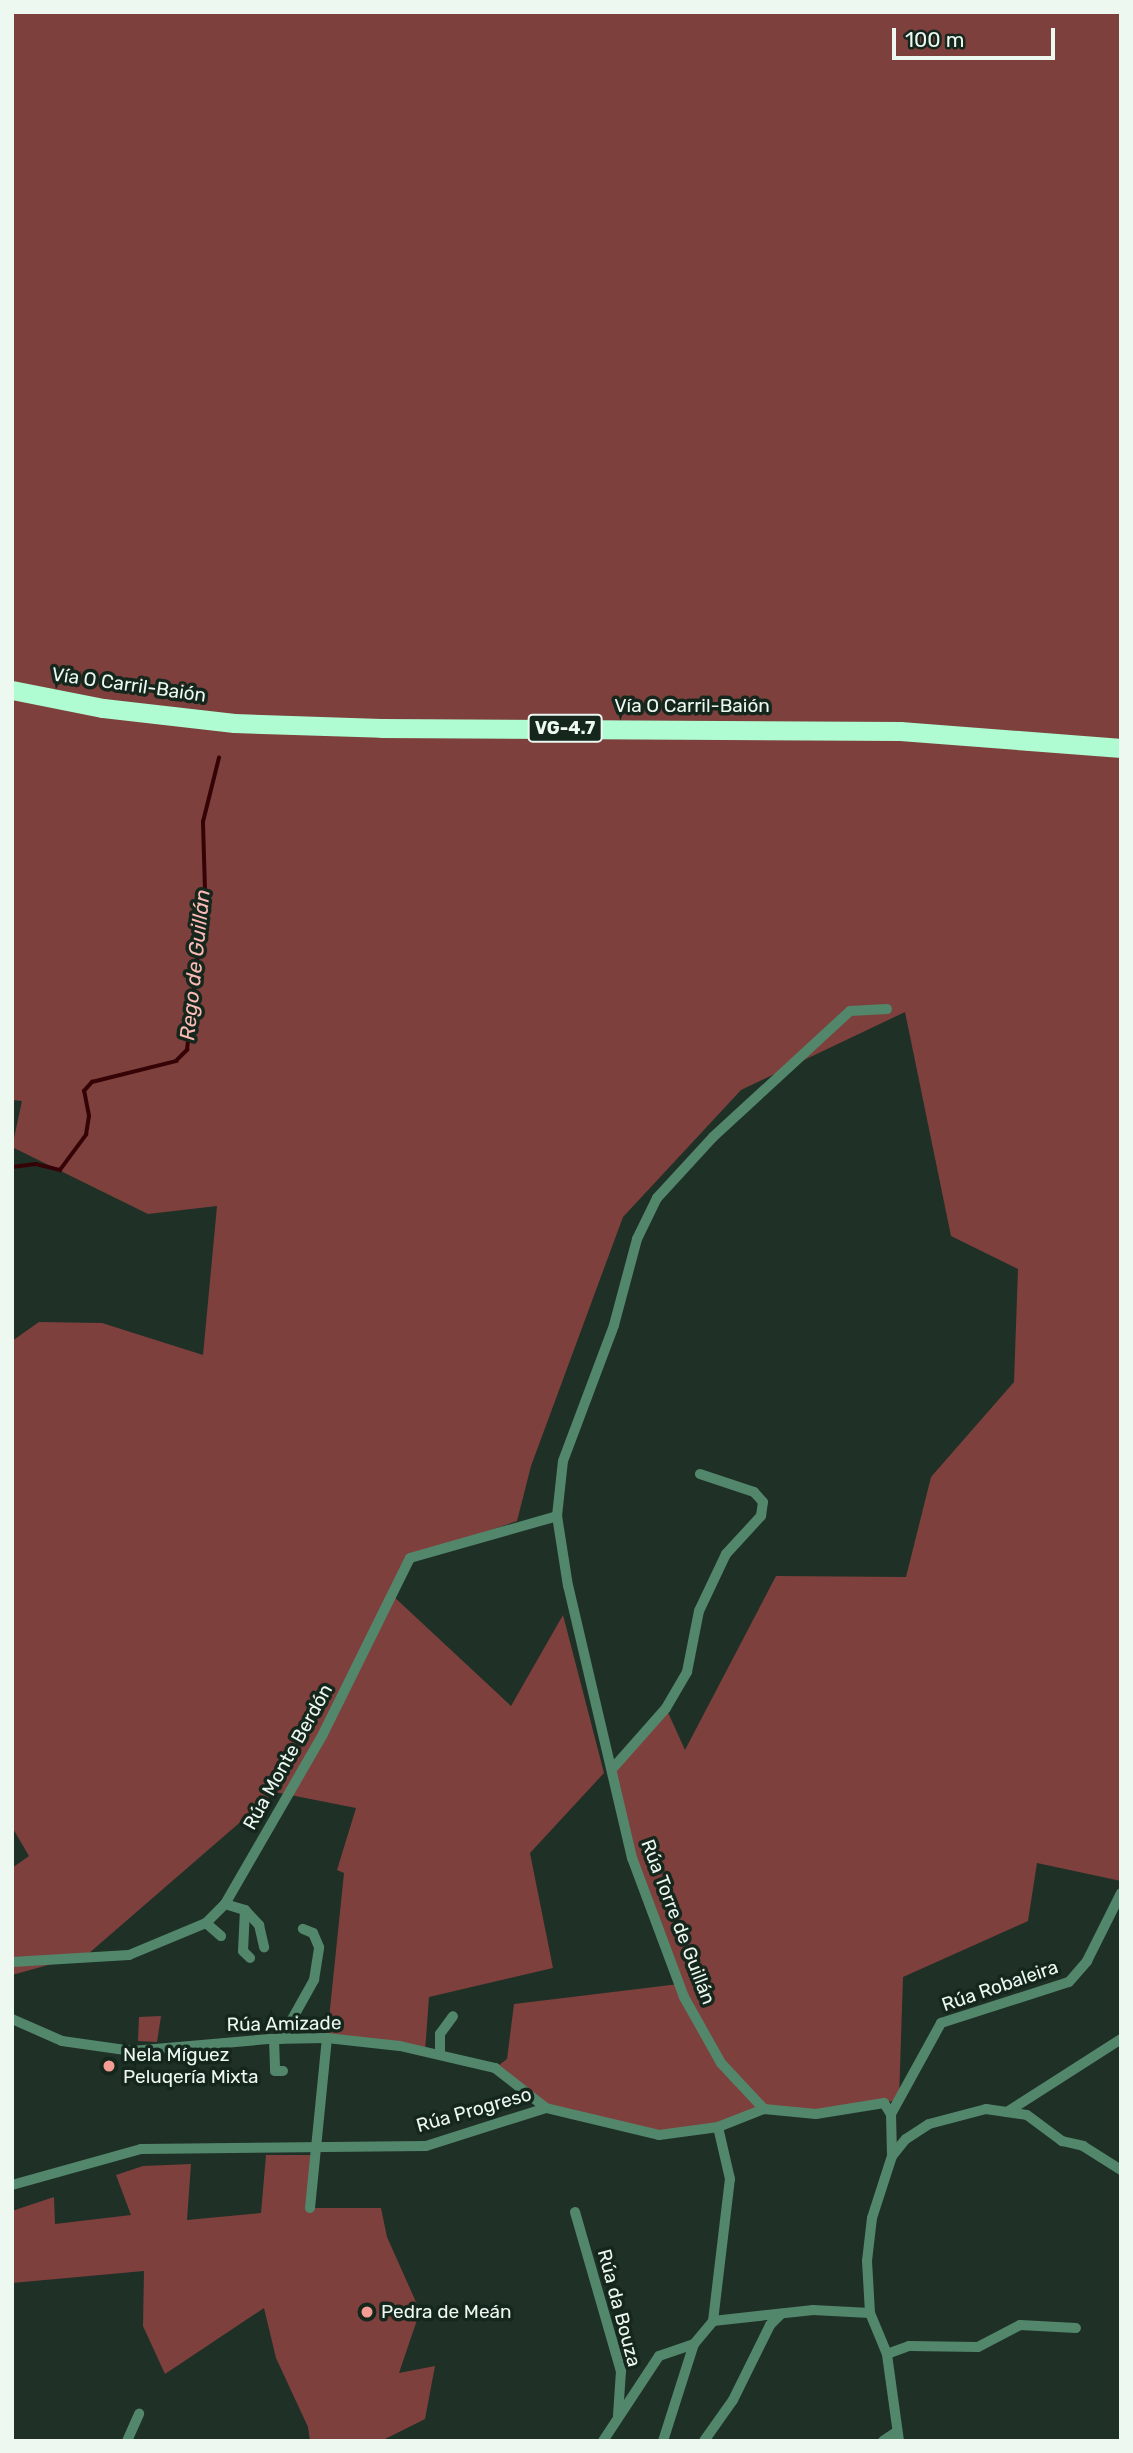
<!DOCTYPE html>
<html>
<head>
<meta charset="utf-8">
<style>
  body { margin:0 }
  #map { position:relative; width:1133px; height:2453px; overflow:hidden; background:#1f3027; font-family:Rubik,sans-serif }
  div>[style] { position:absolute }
  .green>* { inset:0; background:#7e403c }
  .stream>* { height:3.5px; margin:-1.75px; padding:0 1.75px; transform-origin:1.75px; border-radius:1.75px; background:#350305 }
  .street>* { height:10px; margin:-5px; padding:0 5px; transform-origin:5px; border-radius:5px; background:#53876b }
  .highway>* { height:19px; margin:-9.5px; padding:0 9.5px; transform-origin:9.5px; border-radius:9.5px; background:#affcd2 }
  .dots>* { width:19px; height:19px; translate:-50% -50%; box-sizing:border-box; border:4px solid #15271d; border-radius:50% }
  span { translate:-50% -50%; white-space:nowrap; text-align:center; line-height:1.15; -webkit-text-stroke:7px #15271d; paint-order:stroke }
  .shield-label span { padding:2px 5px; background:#15271d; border:2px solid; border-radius:5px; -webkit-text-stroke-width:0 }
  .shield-label { font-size:18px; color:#edf8f1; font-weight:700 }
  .street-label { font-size:19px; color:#edf8f1 }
  .poi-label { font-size:19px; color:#edf8f1 }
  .left { translate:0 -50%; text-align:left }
  .water-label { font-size:21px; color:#fcbbb5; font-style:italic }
  .frame { position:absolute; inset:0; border:14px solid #edf8f1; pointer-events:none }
  .scale { position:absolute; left:892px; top:28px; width:163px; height:32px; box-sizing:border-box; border:4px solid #edf8f1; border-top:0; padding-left:9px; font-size:21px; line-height:24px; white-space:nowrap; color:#edf8f1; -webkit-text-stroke:5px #15271d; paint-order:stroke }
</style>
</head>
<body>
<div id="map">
  <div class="green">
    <i style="clip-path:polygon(12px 12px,1121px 12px,1121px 1881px,1037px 1863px,1028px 1921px,903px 1977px,899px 2100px,842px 2109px,764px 2109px,718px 2127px,659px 2135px,546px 2108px,495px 2068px,507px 2059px,514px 2004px,679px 1984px,632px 1858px,613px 1768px,666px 1708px,685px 1750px,776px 1576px,906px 1577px,931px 1477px,1014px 1382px,1018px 1269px,951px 1236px,905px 1012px,741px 1090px,623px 1217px,531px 1466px,517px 1521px,410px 1558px,392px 1595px,511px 1706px,563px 1615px,604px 1773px,530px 1853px,553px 1968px,429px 1997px,425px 2052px,327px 2038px,344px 1873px,337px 1870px,356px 1808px,275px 1792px,88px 1954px,12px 1975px,12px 1868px,29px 1856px,12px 1827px,12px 1341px,39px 1322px,102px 1323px,203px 1355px,217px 1206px,148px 1214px,12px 1147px,22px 1101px,12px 1100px)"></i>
    <i style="clip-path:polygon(161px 2016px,157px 2042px,138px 2041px,139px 2017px)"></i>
    <i style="clip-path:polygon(266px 2155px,314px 2155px,311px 2208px,381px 2208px,387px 2237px,420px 2311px,399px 2373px,435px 2366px,425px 2419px,381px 2441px,310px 2441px,308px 2427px,276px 2358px,264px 2308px,165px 2374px,143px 2326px,144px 2271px,12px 2283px,12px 2211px,54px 2197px,55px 2224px,131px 2215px,116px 2175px,143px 2166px,191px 2164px,187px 2220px,261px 2213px)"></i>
  </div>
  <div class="stream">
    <i style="left:12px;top:1167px;width:24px;rotate:-7deg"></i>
    <i style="left:36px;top:1164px;width:25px;rotate:14deg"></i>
    <i style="left:60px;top:1170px;width:44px;rotate:-53.4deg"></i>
    <i style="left:86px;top:1135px;width:19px;rotate:-81deg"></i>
    <i style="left:89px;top:1116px;width:25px;rotate:-101deg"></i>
    <i style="left:84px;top:1091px;width:12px;rotate:-48deg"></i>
    <i style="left:92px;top:1082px;width:87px;rotate:-14deg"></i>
    <i style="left:176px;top:1061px;width:16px;rotate:-45deg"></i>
    <i style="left:187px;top:1050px;width:160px;rotate:-83.5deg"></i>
    <i style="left:205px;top:891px;width:69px;rotate:-91.7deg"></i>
    <i style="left:203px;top:822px;width:66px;rotate:-76deg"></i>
  </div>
  <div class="street">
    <i style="left:613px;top:1768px;width:80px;rotate:-48.5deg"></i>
    <i style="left:666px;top:1708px;width:42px;rotate:-59.7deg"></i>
    <i style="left:687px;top:1672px;width:62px;rotate:-78.9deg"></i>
    <i style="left:699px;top:1611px;width:63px;rotate:-64.7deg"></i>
    <i style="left:726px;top:1554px;width:52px;rotate:-47.4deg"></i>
    <i style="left:761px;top:1516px;width:14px;rotate:-82deg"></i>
    <i style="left:763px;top:1502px;width:13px;rotate:-132deg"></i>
    <i style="left:754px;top:1492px;width:57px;rotate:-161.6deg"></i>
    <i style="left:225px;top:1904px;width:21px;rotate:17deg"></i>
    <i style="left:245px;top:1910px;width:41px;rotate:92.8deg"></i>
    <i style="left:243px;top:1951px;width:10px;rotate:45deg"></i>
    <i style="left:245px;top:1910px;width:21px;rotate:47deg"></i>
    <i style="left:259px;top:1925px;width:23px;rotate:77deg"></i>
    <i style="left:206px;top:1923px;width:20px;rotate:41deg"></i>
    <i style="left:12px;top:1962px;width:117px;rotate:-3.4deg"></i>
    <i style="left:129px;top:1955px;width:83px;rotate:-22.6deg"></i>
    <i style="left:206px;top:1923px;width:27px;rotate:-45deg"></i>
    <i style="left:225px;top:1904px;width:196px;rotate:-60deg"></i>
    <i style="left:323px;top:1734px;width:196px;rotate:-63.7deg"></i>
    <i style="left:410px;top:1558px;width:153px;rotate:-15.9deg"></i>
    <i style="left:12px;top:2019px;width:55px;rotate:23.7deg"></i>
    <i style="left:62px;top:2041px;width:71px;rotate:8.1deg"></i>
    <i style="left:132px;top:2051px;width:139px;rotate:-5deg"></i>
    <i style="left:270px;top:2039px;width:57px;rotate:-1deg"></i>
    <i style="left:327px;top:2038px;width:73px;rotate:6.3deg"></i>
    <i style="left:400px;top:2046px;width:98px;rotate:13deg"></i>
    <i style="left:495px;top:2068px;width:65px;rotate:38.1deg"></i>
    <i style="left:274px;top:2039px;width:32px;rotate:88deg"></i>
    <i style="left:275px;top:2071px;width:8px"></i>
    <i style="left:281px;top:2039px;width:68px;rotate:-60.8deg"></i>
    <i style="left:314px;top:1980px;width:33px;rotate:-81deg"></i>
    <i style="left:319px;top:1947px;width:15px;rotate:-113deg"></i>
    <i style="left:313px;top:1933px;width:11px;rotate:-158deg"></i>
    <i style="left:440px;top:2055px;width:21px;rotate:-90deg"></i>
    <i style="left:440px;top:2034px;width:22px;rotate:-54deg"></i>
    <i style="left:764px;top:2109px;width:63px;rotate:-133.1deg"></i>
    <i style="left:721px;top:2063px;width:76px;rotate:-119.3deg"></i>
    <i style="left:684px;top:1997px;width:148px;rotate:-110.5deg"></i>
    <i style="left:632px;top:1858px;width:279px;rotate:-103.2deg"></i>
    <i style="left:568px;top:1586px;width:71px;rotate:-98.9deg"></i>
    <i style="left:557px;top:1516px;width:55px;rotate:-83.8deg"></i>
    <i style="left:563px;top:1461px;width:145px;rotate:-69.4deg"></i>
    <i style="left:614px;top:1325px;width:89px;rotate:-75deg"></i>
    <i style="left:637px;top:1239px;width:46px;rotate:-64deg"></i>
    <i style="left:657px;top:1198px;width:83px;rotate:-47.4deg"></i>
    <i style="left:713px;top:1137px;width:186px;rotate:-42.6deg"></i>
    <i style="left:850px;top:1011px;width:37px;rotate:-3deg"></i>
    <i style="left:1007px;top:2112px;width:135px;rotate:-32.6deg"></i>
    <i style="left:891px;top:2114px;width:104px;rotate:-61.2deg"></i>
    <i style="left:941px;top:2023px;width:134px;rotate:-17.8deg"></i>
    <i style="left:1069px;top:1982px;width:28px;rotate:-49deg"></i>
    <i style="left:1087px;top:1961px;width:76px;rotate:-63.4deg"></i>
    <i style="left:12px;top:2185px;width:134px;rotate:-15.6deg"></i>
    <i style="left:141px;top:2149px;width:285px;rotate:-0.6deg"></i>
    <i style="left:426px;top:2146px;width:126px;rotate:-17.6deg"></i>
    <i style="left:546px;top:2108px;width:116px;rotate:13.4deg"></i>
    <i style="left:659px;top:2135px;width:60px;rotate:-7.7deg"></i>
    <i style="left:718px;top:2127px;width:49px;rotate:-21.4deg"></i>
    <i style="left:764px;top:2109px;width:52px;rotate:5.5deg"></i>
    <i style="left:816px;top:2114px;width:69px;rotate:-9.2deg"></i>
    <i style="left:884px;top:2103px;width:13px;rotate:58deg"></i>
    <i style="left:891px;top:2114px;width:42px;rotate:88.6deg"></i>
    <i style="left:310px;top:2208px;width:171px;rotate:-84.3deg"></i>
    <i style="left:575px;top:2212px;width:166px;rotate:73.9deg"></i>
    <i style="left:621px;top:2371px;width:44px;rotate:93.9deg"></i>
    <i style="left:713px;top:2321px;width:143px;rotate:-83.2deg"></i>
    <i style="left:730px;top:2179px;width:53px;rotate:-103deg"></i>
    <i style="left:887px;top:2354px;width:23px;rotate:-20deg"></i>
    <i style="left:909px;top:2346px;width:69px;rotate:0.8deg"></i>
    <i style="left:978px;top:2347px;width:47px;rotate:-27.6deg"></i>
    <i style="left:1020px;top:2325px;width:56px;rotate:3.1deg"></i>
    <i style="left:127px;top:2441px;width:30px;rotate:-66deg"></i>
    <i style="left:603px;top:2441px;width:102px;rotate:-56.6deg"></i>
    <i style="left:659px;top:2356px;width:37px;rotate:-19deg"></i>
    <i style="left:694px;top:2344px;width:30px;rotate:-50deg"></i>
    <i style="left:713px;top:2321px;width:101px;rotate:-6.3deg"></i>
    <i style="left:813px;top:2310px;width:57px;rotate:3deg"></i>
    <i style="left:663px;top:2441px;width:102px;rotate:-72.3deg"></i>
    <i style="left:704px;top:2441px;width:50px;rotate:-54.7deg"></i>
    <i style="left:733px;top:2400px;width:84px;rotate:-63.7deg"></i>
    <i style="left:770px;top:2325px;width:16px;rotate:-45deg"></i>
    <i style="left:883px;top:2441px;width:14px;rotate:-34deg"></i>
    <i style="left:899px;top:2441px;width:88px;rotate:-97.9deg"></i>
    <i style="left:887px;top:2354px;width:44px;rotate:-112.5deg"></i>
    <i style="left:870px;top:2313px;width:52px;rotate:-93.3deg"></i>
    <i style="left:867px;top:2261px;width:43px;rotate:-83.4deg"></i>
    <i style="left:872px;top:2218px;width:65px;rotate:-72.1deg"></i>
    <i style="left:892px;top:2156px;width:22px;rotate:-51deg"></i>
    <i style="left:906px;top:2139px;width:27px;rotate:-33deg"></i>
    <i style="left:929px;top:2124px;width:59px;rotate:-14.7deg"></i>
    <i style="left:986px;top:2109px;width:41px;rotate:8.3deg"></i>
    <i style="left:1027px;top:2115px;width:44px;rotate:36.6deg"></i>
    <i style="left:1062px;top:2141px;width:22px;rotate:13deg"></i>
    <i style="left:1083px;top:2146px;width:45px;rotate:32.3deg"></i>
  </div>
  <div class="highway">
    <i style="left:12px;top:690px;width:93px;rotate:11.2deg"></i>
    <i style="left:103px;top:708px;width:132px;rotate:6.5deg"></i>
    <i style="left:234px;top:723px;width:147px;rotate:1.9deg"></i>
    <i style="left:381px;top:728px;width:519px;rotate:0.33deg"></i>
    <i style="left:900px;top:731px;width:222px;rotate:4.4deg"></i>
  </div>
  <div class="dots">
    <i style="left:109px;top:2066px;background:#f59c95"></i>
    <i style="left:367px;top:2312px;background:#f59c95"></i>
  </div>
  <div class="shield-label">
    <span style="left:565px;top:728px">VG-4.7</span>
  </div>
  <div class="street-label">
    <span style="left:129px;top:685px;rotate:8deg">Vía O Carril-Baión</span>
    <span style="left:692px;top:706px">Vía O Carril-Baión</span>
    <span style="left:288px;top:1757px;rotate:-61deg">Rúa Monte Berdón</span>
    <span style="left:678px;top:1922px;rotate:69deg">Rúa Torre de Guillán</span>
    <span style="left:1000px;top:1986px;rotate:-19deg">Rúa Robaleira</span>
    <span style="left:284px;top:2024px;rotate:-1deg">Rúa Amizade</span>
    <span style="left:474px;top:2110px;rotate:-16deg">Rúa Progreso</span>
    <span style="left:619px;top:2308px;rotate:75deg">Rúa da Bouza</span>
  </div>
  <div class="poi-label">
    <span class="left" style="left:123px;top:2066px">Nela Míguez<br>Peluqería Mixta</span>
    <span class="left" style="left:381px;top:2312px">Pedra de Meán</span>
  </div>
  <div class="water-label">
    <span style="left:195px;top:965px;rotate:-84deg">Rego de Guillán</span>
  </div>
  <div class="frame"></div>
  <div class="scale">100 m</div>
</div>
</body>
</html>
